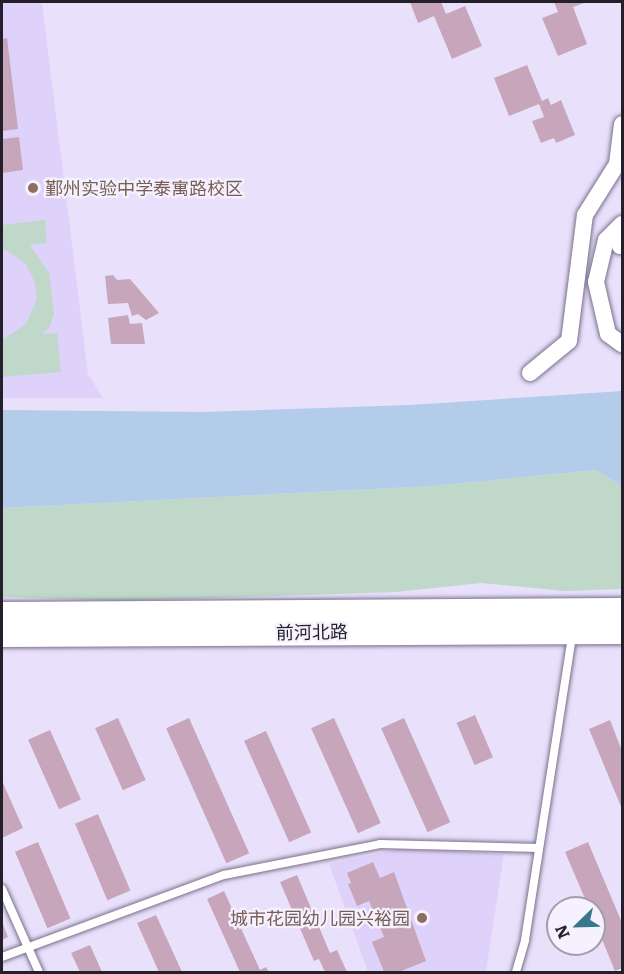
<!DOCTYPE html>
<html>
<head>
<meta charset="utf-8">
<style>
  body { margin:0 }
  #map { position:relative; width:624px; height:974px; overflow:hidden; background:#e9e1fb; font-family:Literata,"Noto Sans SC",serif }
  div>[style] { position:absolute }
  .built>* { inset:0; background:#dfd2fa }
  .green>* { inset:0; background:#bfd8ca }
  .water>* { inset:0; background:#b3cce9 }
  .building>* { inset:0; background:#c7a6bb; transform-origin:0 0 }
  .roads { filter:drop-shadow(0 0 2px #7a708d) drop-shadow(0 0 2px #7a708d) }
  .service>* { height:8px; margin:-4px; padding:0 4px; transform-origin:4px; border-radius:4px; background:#fff }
  .minor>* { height:16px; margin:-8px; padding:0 8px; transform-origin:8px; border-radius:8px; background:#fff }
  .secondary>* { height:24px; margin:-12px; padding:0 12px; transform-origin:12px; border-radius:12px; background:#fff }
  .dots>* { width:16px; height:16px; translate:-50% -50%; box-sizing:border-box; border:3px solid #f5f1fe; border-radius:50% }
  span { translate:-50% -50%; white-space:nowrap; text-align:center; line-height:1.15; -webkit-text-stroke:4.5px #f5f1fe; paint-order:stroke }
  .education-label { font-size:18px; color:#785e54 }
  .left { translate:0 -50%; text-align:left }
  .right { translate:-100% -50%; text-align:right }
  .street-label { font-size:18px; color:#231f2b }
  .frame { position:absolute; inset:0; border:3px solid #231f2b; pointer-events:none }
  .north { position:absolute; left:546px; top:896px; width:60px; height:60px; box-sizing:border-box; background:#f5f1fe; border:2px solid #a19daa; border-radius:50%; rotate:247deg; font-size:16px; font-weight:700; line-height:24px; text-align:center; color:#231f2b }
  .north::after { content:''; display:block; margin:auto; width:21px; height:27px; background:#37768b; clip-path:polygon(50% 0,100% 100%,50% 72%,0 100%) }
</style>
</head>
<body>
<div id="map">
  <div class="built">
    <i style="clip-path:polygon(2px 2px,42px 2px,88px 374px,103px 398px,2px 398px)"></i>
    <i style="clip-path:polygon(399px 849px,504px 854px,486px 972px,368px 972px,329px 864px)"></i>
  </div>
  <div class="green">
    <i style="clip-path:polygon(45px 220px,47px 243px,30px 245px,49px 273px,54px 313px,50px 327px,42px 334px,57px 333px,61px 372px,2px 377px,2px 340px,26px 324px,37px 299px,35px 283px,25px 263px,2px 248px,2px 225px)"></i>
    <i style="clip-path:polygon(596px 470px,622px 486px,622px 589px,565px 591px,481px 583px,396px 592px,122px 601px,2px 597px,2px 508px,432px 486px)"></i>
  </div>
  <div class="water">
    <i style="clip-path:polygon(622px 391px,622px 486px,596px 470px,432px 486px,2px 508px,2px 410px,204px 412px,410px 405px)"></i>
  </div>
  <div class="building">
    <i style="clip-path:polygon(410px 2px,441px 2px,446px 14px,465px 6px,482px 46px,452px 59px,434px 16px,418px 23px)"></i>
    <i style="clip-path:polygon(554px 2px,587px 2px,573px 7px,587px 44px,558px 56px,542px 18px,558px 12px)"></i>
    <i style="clip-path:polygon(7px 38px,18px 129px,2px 131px,2px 39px)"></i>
    <i style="clip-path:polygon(527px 65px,542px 101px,548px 98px,551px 105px,561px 100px,575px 135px,556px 143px,554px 138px,541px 143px,532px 121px,544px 117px,539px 104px,509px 116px,494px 78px)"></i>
    <i style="clip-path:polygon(19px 137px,23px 170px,2px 173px,2px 139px)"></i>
    <i style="clip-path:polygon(113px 275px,117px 280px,130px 279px,159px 313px,146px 320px,138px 314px,132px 316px,128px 303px,108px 304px,105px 276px)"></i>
    <i style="clip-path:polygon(128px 315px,130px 324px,142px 323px,145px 344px,111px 344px,108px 318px)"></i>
    <i style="left:475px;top:715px;width:46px;height:20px;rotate:67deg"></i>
    <i style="left:118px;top:718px;width:68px;height:25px;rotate:66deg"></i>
    <i style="left:189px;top:718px;width:148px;height:25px;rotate:66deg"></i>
    <i style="left:334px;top:718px;width:115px;height:25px;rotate:66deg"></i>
    <i style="left:404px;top:718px;width:114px;height:25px;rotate:66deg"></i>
    <i style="clip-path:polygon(610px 720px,622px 751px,622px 809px,589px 729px)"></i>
    <i style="left:50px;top:730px;width:76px;height:24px;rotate:66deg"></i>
    <i style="left:266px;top:731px;width:111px;height:24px;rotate:66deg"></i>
    <i style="clip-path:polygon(2px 781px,23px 828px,2px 838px)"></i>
    <i style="left:98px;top:814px;width:83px;height:25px;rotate:67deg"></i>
    <i style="left:38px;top:842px;width:83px;height:25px;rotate:67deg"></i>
    <i style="clip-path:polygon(588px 842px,622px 923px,622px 968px,615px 971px,594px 920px,594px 908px,589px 908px,565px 852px)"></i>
    <i style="clip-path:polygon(373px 862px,380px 878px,394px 872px,426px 961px,399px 972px,384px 972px,372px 942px,384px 937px,369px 901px,357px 906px,348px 884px,351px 883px,347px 873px)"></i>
    <i style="clip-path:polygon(297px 875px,330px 953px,337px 950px,347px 972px,325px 972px,319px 959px,314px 961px,280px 882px)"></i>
    <i style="clip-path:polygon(224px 891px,260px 970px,266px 967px,269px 972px,240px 972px,207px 899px)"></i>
    <i style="clip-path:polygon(156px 915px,182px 972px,159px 972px,137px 923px)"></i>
    <i style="clip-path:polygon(2px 922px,8px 937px,2px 940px)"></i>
    <i style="clip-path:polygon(90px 945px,102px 972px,80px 972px,71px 953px)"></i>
  </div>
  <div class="roads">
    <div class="service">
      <i style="left:2px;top:889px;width:91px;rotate:66deg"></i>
      <i style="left:2px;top:957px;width:237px;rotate:-20.3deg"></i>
      <i style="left:224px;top:875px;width:159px;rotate:-11.2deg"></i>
      <i style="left:380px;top:844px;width:159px;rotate:1.4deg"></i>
      <i style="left:516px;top:972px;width:33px;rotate:-74deg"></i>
      <i style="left:525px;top:940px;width:309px;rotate:-81.2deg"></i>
    </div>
    <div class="minor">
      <i style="left:622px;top:224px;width:23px;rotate:135deg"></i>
      <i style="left:606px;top:240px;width:43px;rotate:103.4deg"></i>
      <i style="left:596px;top:282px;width:53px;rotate:77deg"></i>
      <i style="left:608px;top:334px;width:17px;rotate:36deg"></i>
      <i style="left:620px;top:246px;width:5px;rotate:-68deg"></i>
      <i style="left:530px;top:373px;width:50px;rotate:-39.4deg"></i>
      <i style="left:569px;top:341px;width:127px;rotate:-82.8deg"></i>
      <i style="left:585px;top:215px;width:60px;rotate:-57.9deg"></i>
      <i style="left:617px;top:164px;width:40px;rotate:-82.9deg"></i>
    </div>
    <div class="secondary">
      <i style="left:2px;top:614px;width:620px;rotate:-0.37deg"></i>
      <i style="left:2px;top:635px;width:620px;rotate:-0.28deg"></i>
    </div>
  </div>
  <div class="dots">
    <i style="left:33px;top:188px;background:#8d6e63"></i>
    <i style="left:422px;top:918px;background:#8d6e63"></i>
  </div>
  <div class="education-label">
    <span class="left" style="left:45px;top:188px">鄞州实验中学泰寓路校区</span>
    <span class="right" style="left:410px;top:918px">城市花园幼儿园兴裕园</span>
  </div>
  <div class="street-label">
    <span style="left:312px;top:632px;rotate:-1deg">前河北路</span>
  </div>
  <div class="frame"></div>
  <div class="north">N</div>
</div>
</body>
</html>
